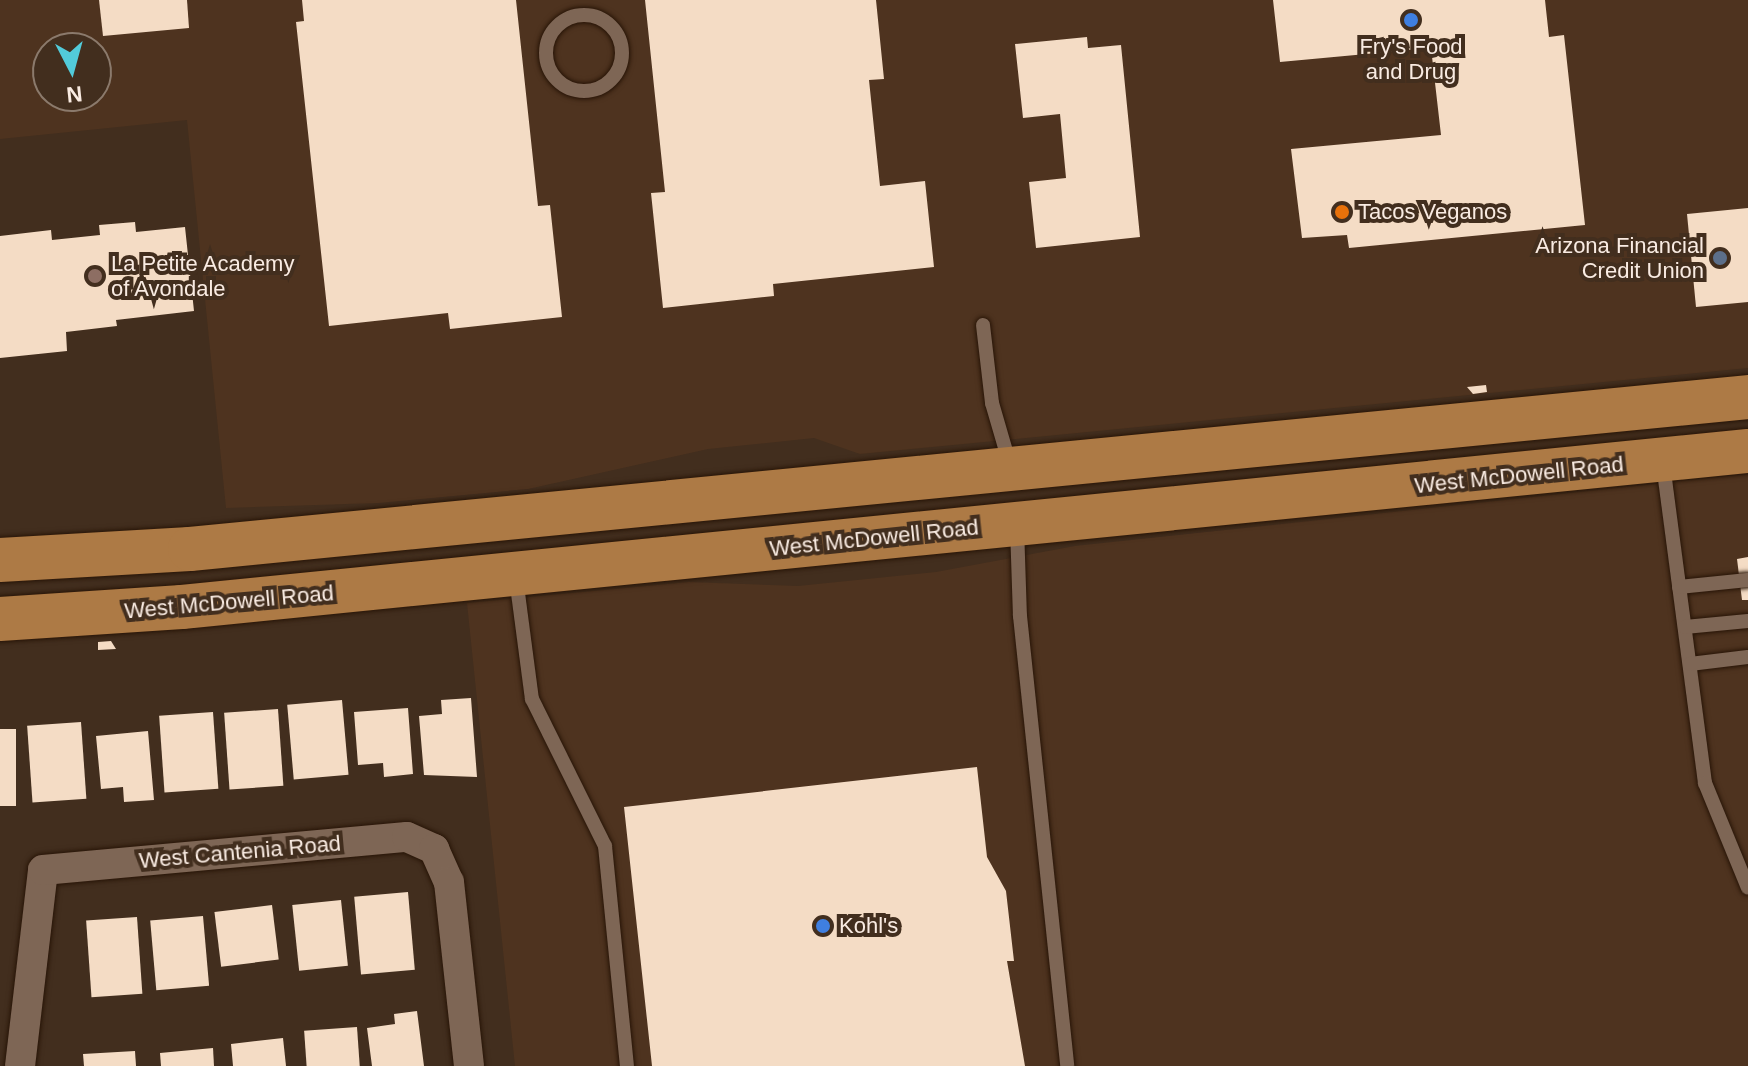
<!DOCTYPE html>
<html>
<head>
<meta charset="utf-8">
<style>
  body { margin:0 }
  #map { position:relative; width:1748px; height:1066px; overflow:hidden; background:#422e1e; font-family:Arial,sans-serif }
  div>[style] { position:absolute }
  .built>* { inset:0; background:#4e331f }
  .building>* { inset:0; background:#f4dcc5; transform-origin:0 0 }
  .roads { filter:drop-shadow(0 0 2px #281507) drop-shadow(0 0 2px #281507) }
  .lane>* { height:14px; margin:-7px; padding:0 7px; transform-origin:7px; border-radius:7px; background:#7e6655 }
  .lane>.ring { margin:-7px; padding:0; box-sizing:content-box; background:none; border:14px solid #7e6655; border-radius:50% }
  .street>* { height:30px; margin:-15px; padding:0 15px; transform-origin:15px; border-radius:15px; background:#7e6655 }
  .primary>* { height:44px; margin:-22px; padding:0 22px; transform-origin:22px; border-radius:22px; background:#ad7a45 }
  .dots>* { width:22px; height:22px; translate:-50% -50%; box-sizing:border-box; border:4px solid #422e1e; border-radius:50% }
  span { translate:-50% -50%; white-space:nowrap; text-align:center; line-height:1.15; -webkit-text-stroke:8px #422e1e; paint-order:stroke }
  .poi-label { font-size:22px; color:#f9ebe2 }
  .left { translate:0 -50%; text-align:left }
  .right { translate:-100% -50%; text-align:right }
  .street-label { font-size:22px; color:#f9ebe2 }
  .north { position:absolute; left:32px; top:32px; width:80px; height:80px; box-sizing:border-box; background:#422e1e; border:2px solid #8b7a6c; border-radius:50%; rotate:174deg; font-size:22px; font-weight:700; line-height:32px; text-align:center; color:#f9ebe2 }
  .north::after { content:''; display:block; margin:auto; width:28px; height:36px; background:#52cbda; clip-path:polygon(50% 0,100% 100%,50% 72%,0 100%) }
</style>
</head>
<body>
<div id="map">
  <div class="built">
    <i style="clip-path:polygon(evenodd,0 0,1748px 0,1748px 368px,860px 454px,814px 438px,708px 449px,528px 489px,378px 503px,226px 508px,187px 120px,0 139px,0 0,48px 48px,96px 48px,96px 96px,48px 96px,48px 48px)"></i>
    <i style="clip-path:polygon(1748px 474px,1748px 1066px,515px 1066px,467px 603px,689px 582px,798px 586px,936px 572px,1075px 546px)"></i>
  </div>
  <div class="building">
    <i style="clip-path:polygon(99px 0,187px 0,189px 28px,103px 36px)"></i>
    <i style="clip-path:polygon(302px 0,516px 0,538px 206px,550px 205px,562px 317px,450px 329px,448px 313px,329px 326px,296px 22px,304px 21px)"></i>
    <i style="clip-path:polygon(645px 0,876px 0,884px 79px,869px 80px,880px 186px,925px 181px,934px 267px,773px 284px,774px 296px,663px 308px,651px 193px,665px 192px)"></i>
    <i style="clip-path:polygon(1273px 0,1545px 0,1549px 37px,1564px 35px,1585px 225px,1349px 248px,1347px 235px,1302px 238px,1291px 149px,1441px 135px,1431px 48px,1280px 62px)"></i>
    <i style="clip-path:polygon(1087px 37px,1088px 48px,1121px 45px,1140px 237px,1036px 248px,1029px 182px,1066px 178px,1060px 114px,1023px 118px,1015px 44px)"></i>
    <i style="clip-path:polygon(1748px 208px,1748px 302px,1696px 307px,1687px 214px)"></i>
    <i style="clip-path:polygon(135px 222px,136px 232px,185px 227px,194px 311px,116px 320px,117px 326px,66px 332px,67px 351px,0 358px,0 236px,51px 230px,52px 240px,100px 235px,99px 225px)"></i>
    <i style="clip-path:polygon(1486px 385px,1487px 392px,1473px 394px,1467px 387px)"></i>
    <i style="clip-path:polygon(1748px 557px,1748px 600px,1742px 600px,1737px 559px)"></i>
    <i style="clip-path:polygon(111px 641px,116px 649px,98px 650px,98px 642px)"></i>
    <i style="clip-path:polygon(471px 698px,477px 777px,424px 775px,419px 716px,442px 714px,441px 700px)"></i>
    <i style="left:342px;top:700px;width:75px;height:55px;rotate:85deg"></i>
    <i style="clip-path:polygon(408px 708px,413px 774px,384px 777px,383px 763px,358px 765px,354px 712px)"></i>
    <i style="left:278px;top:709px;width:77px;height:54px;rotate:86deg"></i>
    <i style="left:213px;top:712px;width:77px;height:54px;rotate:86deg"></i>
    <i style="left:81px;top:722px;width:77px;height:54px;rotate:86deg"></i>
    <i style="left:0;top:729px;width:16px;height:77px"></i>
    <i style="clip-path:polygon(148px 731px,154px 800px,124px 802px,123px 787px,101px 789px,96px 736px)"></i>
    <i style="clip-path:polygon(977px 767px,987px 857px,1006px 891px,1014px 961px,1007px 961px,1025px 1066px,652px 1066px,624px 807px)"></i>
    <i style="left:408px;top:892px;width:78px;height:54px;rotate:85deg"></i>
    <i style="left:341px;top:900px;width:66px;height:49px;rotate:84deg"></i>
    <i style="left:272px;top:905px;width:55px;height:58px;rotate:83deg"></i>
    <i style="left:203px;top:916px;width:70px;height:53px;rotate:85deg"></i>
    <i style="left:137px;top:917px;width:77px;height:51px;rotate:86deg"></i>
    <i style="clip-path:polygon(417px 1011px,424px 1066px,372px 1066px,367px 1028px,395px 1024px,394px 1014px)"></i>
    <i style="left:357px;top:1027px;width:39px;height:53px;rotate:86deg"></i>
    <i style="clip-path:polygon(283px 1038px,286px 1066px,233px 1066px,231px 1044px)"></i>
    <i style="clip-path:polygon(213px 1048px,214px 1066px,161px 1066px,160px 1053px)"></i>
    <i style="clip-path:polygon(135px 1051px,136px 1066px,84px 1066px,83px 1054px)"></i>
  </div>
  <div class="roads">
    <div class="lane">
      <i class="ring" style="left:546px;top:15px;width:62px;height:62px"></i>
      <i style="left:983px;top:325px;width:79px;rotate:83.4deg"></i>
      <i style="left:992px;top:403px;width:65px;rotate:73.8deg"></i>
      <i style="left:1663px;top:464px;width:322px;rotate:82.5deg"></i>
      <i style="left:1705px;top:783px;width:113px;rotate:67.7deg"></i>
      <i style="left:1017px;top:527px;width:89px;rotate:88.1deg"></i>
      <i style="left:1020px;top:616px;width:452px;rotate:84deg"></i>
      <i style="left:516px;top:578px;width:122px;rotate:82.5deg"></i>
      <i style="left:532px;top:699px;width:164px;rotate:63.6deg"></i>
      <i style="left:605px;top:846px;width:221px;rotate:84.3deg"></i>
      <i style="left:1679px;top:587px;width:69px;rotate:-5.8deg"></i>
      <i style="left:1685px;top:627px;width:63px;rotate:-5.4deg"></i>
      <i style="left:1690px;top:664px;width:58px;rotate:-6.9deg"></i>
    </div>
    <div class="street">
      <i style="left:20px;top:1066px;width:197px;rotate:-83.3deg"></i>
      <i style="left:43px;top:870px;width:365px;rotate:-5.2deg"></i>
      <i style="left:407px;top:837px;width:30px;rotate:24deg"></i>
      <i style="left:434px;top:849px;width:36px;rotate:66deg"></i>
      <i style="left:449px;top:882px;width:185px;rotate:83.8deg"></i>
    </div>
    <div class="primary">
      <i style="left:0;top:560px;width:190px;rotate:-3.3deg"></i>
      <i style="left:190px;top:549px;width:1565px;rotate:-5.57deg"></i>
      <i style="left:0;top:619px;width:182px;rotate:-3.8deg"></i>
      <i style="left:182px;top:607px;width:1574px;rotate:-5.69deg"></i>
    </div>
  </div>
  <div class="dots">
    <i style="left:1411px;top:20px;background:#3f7fe0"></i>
    <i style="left:1342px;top:212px;background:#e8710a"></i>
    <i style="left:1720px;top:258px;background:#5c6f8a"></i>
    <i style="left:95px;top:276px;background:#8d6e63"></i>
    <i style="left:823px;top:926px;background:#3f7fe0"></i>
  </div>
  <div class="poi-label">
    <span style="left:1411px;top:59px">Fry's Food<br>and Drug</span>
    <span class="left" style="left:1358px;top:212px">Tacos Veganos</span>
    <span class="right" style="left:1704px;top:258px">Arizona Financial<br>Credit Union</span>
    <span class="left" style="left:111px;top:276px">La Petite Academy<br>of Avondale</span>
    <span class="left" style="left:839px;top:926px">Kohl's</span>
  </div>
  <div class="street-label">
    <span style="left:1519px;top:475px;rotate:-6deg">West McDowell Road</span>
    <span style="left:874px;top:538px;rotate:-6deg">West McDowell Road</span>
    <span style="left:229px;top:602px;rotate:-5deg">West McDowell Road</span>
    <span style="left:240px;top:852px;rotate:-5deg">West Cantenia Road</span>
  </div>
  <div class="north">N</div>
</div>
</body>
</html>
